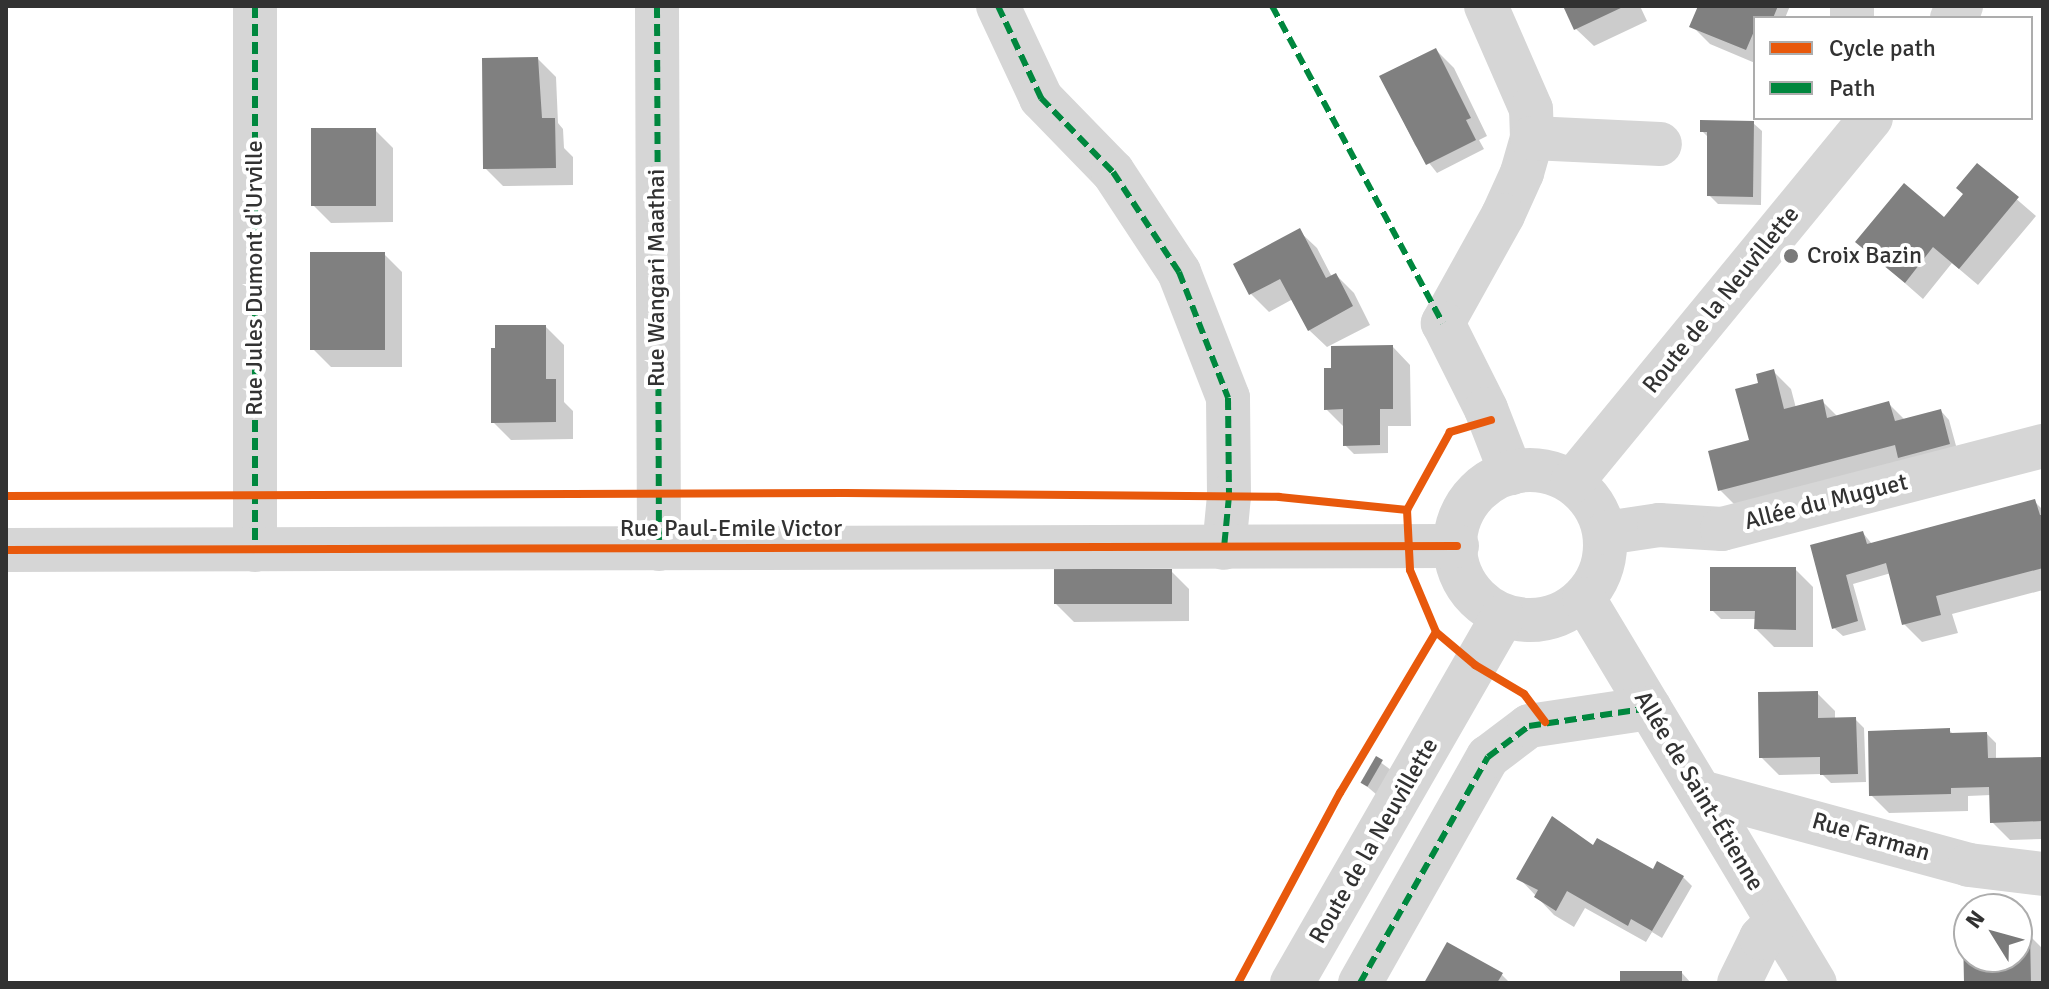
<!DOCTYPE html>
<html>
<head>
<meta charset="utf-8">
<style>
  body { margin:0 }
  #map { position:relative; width:2049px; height:989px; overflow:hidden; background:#fff; font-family:Signika,sans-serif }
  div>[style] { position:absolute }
  .shadow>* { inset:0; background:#0003 }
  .building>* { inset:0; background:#808080; transform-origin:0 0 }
  .minor>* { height:44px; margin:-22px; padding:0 22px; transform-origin:22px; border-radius:22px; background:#d6d6d6 }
  .minor>.ring { margin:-22px; padding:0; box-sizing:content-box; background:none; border:44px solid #d6d6d6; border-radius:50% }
  .quiet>* { height:6px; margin-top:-3px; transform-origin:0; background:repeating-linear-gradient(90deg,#00873e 0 12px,transparent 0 18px) }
  .cycleway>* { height:8px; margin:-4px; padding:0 4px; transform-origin:4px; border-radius:4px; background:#e8590c }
  .dots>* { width:22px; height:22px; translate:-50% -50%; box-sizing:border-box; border:4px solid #fff; border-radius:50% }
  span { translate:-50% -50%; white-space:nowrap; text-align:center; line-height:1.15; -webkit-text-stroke:8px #fff; paint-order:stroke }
  .poi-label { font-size:24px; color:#323232 }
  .left { translate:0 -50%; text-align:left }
  .street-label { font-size:24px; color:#323232 }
  .frame { position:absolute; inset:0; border:8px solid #323232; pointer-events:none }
  .legend { position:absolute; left:1753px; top:16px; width:280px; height:104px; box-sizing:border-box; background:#fff; border:2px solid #adadad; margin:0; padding:10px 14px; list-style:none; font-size:24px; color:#323232 }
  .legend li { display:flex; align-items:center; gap:16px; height:40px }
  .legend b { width:40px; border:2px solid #adadad }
  .north { position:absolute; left:1953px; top:893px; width:80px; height:80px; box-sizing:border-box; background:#fff; border:2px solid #adadad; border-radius:50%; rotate:307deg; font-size:22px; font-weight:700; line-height:32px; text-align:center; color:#323232 }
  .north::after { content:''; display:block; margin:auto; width:28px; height:36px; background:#7a7a7a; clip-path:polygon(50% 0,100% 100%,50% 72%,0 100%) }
</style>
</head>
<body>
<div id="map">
  <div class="shadow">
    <i style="clip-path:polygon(1565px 6px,1640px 6px,1647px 21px,1594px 46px,1576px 29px)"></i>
    <i style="clip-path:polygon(1700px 6px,1790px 6px,1785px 18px,1755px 18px,1755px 63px,1710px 44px,1692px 26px)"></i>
    <i style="clip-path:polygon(1436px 50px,1454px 68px,1487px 136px,1479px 140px,1484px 149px,1437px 173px,1415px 145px,1382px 77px)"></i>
    <i style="clip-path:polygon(538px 59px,556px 77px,558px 123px,563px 129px,564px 148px,573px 157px,573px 185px,503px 186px,485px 168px)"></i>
    <i style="clip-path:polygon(1753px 123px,1762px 131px,1761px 205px,1718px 204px,1709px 195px,1709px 138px,1702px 131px)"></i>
    <i style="clip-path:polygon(375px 130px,393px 148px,393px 222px,331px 223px,313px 205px)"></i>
    <i style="clip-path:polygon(1977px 165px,2036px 216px,1978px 285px,1952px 263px,1923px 299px,1858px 242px,1944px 219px,1965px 194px)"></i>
    <i style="clip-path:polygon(1299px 231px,1317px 248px,1332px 277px,1336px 275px,1354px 293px,1370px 325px,1327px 347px,1309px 330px,1293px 299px,1269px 312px,1251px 294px)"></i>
    <i style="clip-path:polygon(384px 254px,402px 272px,402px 367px,331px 367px,313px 349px)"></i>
    <i style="clip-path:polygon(546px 327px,564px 345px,564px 402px,573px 411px,573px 439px,511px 440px,493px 422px)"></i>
    <i style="clip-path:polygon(1393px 347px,1410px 365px,1411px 426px,1388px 426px,1388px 453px,1354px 454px,1345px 445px,1345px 428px,1326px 409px)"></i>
    <i style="clip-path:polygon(1773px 371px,1791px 389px,1796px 408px,1822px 401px,1838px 417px,1888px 403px,1905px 420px,1941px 411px,1949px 420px,1958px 453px,1738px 508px,1720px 490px,1752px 441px,1761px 385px)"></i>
    <i style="clip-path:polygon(2035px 502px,2043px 510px,2043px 590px,1952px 614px,1958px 633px,1922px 642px,1904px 624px,1891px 573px,1853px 584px,1866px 630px,1843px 636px,1834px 628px,1812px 547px,1863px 533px,1872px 544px)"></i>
    <i style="clip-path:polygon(1795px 569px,1813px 587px,1813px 647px,1774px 647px,1756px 629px,1756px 619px,1721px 619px,1712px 610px)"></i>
    <i style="clip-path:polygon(1171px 571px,1189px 589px,1189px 621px,1074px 622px,1056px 604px)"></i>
    <i style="clip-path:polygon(1817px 693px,1835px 711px,1835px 720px,1855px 719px,1864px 728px,1866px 782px,1831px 783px,1822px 774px,1779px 775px,1761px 757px)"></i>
    <i style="clip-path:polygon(1949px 730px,1953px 734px,1987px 734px,1996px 743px,1996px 760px,2043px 759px,2043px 839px,2010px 840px,1992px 822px,1991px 795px,1968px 796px,1968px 811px,1889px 813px,1871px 795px)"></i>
    <i style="clip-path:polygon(1376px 759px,1391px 770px,1377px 795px,1363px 783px)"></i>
    <i style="clip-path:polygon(1593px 848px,1661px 876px,1683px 877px,1692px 886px,1662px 938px,1652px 932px,1646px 942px,1585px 908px,1574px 927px,1554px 915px,1519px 878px)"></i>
    <i style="clip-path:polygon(2017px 917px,2031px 926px,2031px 937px,2043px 949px,2043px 983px,1966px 983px,1969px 936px,1969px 957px,2017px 957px)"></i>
    <i style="clip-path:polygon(1682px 973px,1691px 983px,1622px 983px)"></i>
    <i style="clip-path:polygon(1502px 975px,1510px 983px,1426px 983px)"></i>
  </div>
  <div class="building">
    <i style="clip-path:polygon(1563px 6px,1625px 6px,1574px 30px)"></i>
    <i style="clip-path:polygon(1698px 6px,1778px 6px,1773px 18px,1755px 18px,1755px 29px,1746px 50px,1689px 27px)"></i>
    <i style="clip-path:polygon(1436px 48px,1471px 118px,1466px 120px,1476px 140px,1426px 165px,1379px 76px)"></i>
    <i style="clip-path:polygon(538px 57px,542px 118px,555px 118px,556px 168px,483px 169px,482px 58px)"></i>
    <i style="clip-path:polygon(1700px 120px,1754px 121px,1753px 197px,1707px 196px,1707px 132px,1700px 132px)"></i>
    <i style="left:311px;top:128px;width:65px;height:78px"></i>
    <i style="clip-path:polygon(1977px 163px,2019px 197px,1959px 269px,1933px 247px,1905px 283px,1855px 242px,1904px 183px,1944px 217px,1963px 194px,1956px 188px)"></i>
    <i style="clip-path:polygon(1300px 228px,1326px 278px,1336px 273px,1353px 306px,1308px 331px,1280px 279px,1249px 295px,1233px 264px)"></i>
    <i style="left:310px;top:252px;width:75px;height:98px"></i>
    <i style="clip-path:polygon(495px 325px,546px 325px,546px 379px,556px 379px,556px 422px,491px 423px,491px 348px,495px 348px)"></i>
    <i style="clip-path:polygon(1393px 345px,1393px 409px,1380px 409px,1380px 445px,1343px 446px,1343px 409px,1324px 410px,1324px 368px,1331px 368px,1331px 346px)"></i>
    <i style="clip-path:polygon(1774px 369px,1784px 409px,1823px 399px,1827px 418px,1889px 401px,1895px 421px,1941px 409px,1950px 444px,1898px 458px,1895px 445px,1718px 491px,1708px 451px,1749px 440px,1735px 389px,1758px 383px,1756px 374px)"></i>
    <i style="clip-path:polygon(2035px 499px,2040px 515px,2043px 515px,2043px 568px,1936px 596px,1941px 615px,1902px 625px,1886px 563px,1873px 567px,1846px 575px,1858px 621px,1832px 629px,1810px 545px,1863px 531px,1867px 544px)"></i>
    <i style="clip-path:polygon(1710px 567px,1796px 567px,1796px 630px,1754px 629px,1755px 611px,1710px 611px)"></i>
    <i style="left:1172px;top:569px;width:35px;height:118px;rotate:90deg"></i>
    <i style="clip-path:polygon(1818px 691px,1818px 718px,1856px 717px,1858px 774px,1820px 775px,1820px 757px,1759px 758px,1758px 692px)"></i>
    <i style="clip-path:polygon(1950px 728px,1950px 733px,1987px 732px,1988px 758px,2043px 757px,2043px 821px,1990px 823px,1989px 787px,1951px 788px,1951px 794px,1869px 796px,1868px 731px)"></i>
    <i style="left:1376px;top:756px;width:8px;height:31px;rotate:30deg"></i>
    <i style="clip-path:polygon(1552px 816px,1593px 845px,1597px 838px,1653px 869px,1657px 861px,1684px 876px,1652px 931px,1631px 919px,1628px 926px,1567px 891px,1556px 911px,1534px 897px,1538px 890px,1516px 879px)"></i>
    <i style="clip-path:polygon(2017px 915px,2023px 915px,2023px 933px,2030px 933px,2031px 983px,1964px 983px,1963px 935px,1969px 935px,1969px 957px,2017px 957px)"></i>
    <i style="clip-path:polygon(1447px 942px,1503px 973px,1497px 983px,1424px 983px)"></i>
    <i style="left:1620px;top:971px;width:62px;height:12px"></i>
  </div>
  <div class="minor">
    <i style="left:255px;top:6px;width:544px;rotate:90deg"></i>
    <i style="left:657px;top:6px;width:543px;rotate:89.79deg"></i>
    <i style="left:998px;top:6px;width:102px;rotate:64.9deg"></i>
    <i style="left:1041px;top:98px;width:103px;rotate:45.8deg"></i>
    <i style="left:1113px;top:172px;width:120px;rotate:56.6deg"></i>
    <i style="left:1179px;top:272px;width:135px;rotate:68.7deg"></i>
    <i style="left:1228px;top:398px;width:98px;rotate:89.4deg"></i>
    <i style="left:1229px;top:496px;width:52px;rotate:95.5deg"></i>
    <i style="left:1486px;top:6px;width:112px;rotate:66.4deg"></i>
    <i style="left:1531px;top:109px;width:29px;rotate:88deg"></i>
    <i style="left:1532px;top:138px;width:36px;rotate:106deg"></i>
    <i style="left:1522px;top:173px;width:46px;rotate:114.3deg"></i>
    <i style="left:1503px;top:215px;width:124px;rotate:119.1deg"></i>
    <i style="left:1443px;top:323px;width:96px;rotate:63.4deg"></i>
    <i style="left:1486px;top:409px;width:69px;rotate:68.7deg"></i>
    <i style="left:1852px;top:18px;width:12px;rotate:-90deg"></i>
    <i style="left:1952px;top:18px;width:15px;rotate:-53deg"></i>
    <i style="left:1532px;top:138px;width:128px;rotate:2.7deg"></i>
    <i class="ring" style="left:1455px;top:470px;width:106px;height:106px"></i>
    <i style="left:1572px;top:482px;width:471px;rotate:-50.6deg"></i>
    <i style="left:1606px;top:533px;width:54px;rotate:-8.6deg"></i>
    <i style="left:1659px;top:525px;width:63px;rotate:3.6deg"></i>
    <i style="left:1722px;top:529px;width:332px;rotate:-14.5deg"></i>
    <i style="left:6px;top:550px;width:1451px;rotate:-0.16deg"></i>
    <i style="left:1584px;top:599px;width:448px;rotate:59deg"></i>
    <i style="left:1701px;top:792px;width:278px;rotate:15.2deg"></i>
    <i style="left:1969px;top:865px;width:75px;rotate:6.9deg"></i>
    <i style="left:1292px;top:983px;width:423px;rotate:-60.1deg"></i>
    <i style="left:1360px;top:983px;width:260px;rotate:-60.5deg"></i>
    <i style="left:1488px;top:757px;width:51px;rotate:-37.1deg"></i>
    <i style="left:1529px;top:726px;width:122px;rotate:-8.5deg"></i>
    <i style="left:1739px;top:983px;width:50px;rotate:-63.9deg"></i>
    <i style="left:1761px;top:938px;width:23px;rotate:-47deg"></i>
  </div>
  <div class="quiet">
    <i style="left:255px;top:6px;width:544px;rotate:90deg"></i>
    <i style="left:657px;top:6px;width:543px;rotate:89.79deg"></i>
    <i style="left:998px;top:6px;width:102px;rotate:64.9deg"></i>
    <i style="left:1041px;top:98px;width:103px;rotate:45.8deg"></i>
    <i style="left:1113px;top:172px;width:120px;rotate:56.6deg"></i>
    <i style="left:1179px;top:272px;width:135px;rotate:68.7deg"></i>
    <i style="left:1228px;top:398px;width:98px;rotate:89.4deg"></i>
    <i style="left:1229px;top:496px;width:52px;rotate:95.5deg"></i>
    <i style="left:1272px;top:6px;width:360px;rotate:61.7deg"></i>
    <i style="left:1360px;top:983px;width:260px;rotate:-60.5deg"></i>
    <i style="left:1488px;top:757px;width:51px;rotate:-37.1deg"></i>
    <i style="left:1529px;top:726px;width:122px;rotate:-8.5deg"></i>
  </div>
  <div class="cycleway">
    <i style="left:1491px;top:420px;width:43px;rotate:163.7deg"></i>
    <i style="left:1450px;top:432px;width:89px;rotate:118.9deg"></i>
    <i style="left:1407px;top:510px;width:60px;rotate:87.1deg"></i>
    <i style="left:1410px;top:570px;width:67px;rotate:67.2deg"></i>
    <i style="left:1436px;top:632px;width:51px;rotate:40.2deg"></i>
    <i style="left:1475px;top:665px;width:57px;rotate:30.6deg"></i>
    <i style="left:1524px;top:694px;width:35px;rotate:53deg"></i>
    <i style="left:6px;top:496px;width:839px;rotate:-0.2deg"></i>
    <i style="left:845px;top:493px;width:434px;rotate:0.5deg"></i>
    <i style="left:1279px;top:497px;width:129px;rotate:5.8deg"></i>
    <i style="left:6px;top:550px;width:1451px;rotate:-0.16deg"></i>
    <i style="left:1238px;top:983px;width:216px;rotate:-61.8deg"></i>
    <i style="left:1340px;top:793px;width:187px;rotate:-59.2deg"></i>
  </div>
  <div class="dots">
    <i style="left:1791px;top:256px;background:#7a7a7a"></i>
  </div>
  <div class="poi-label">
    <span class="left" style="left:1807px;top:256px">Croix Bazin</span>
  </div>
  <div class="street-label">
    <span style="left:255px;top:278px;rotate:-90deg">Rue Jules Dumont d'Urville</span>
    <span style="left:657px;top:278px;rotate:-90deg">Rue Wangari Maathai</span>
    <span style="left:1721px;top:300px;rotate:-51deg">Route de la Neuvillette</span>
    <span style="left:1826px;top:502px;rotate:-14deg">Allée du Muguet</span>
    <span style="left:731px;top:529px">Rue Paul-Emile Victor</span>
    <span style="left:1699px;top:791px;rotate:59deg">Allée de Saint-Étienne</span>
    <span style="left:1871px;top:837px;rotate:16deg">Rue Farman</span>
    <span style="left:1374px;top:841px;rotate:-60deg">Route de la Neuvillette</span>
  </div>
  <div class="frame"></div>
  <ul class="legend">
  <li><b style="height:10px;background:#e8590c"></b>Cycle path</li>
  <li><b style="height:10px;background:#00873e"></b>Path</li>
  </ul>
  <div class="north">N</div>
</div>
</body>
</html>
